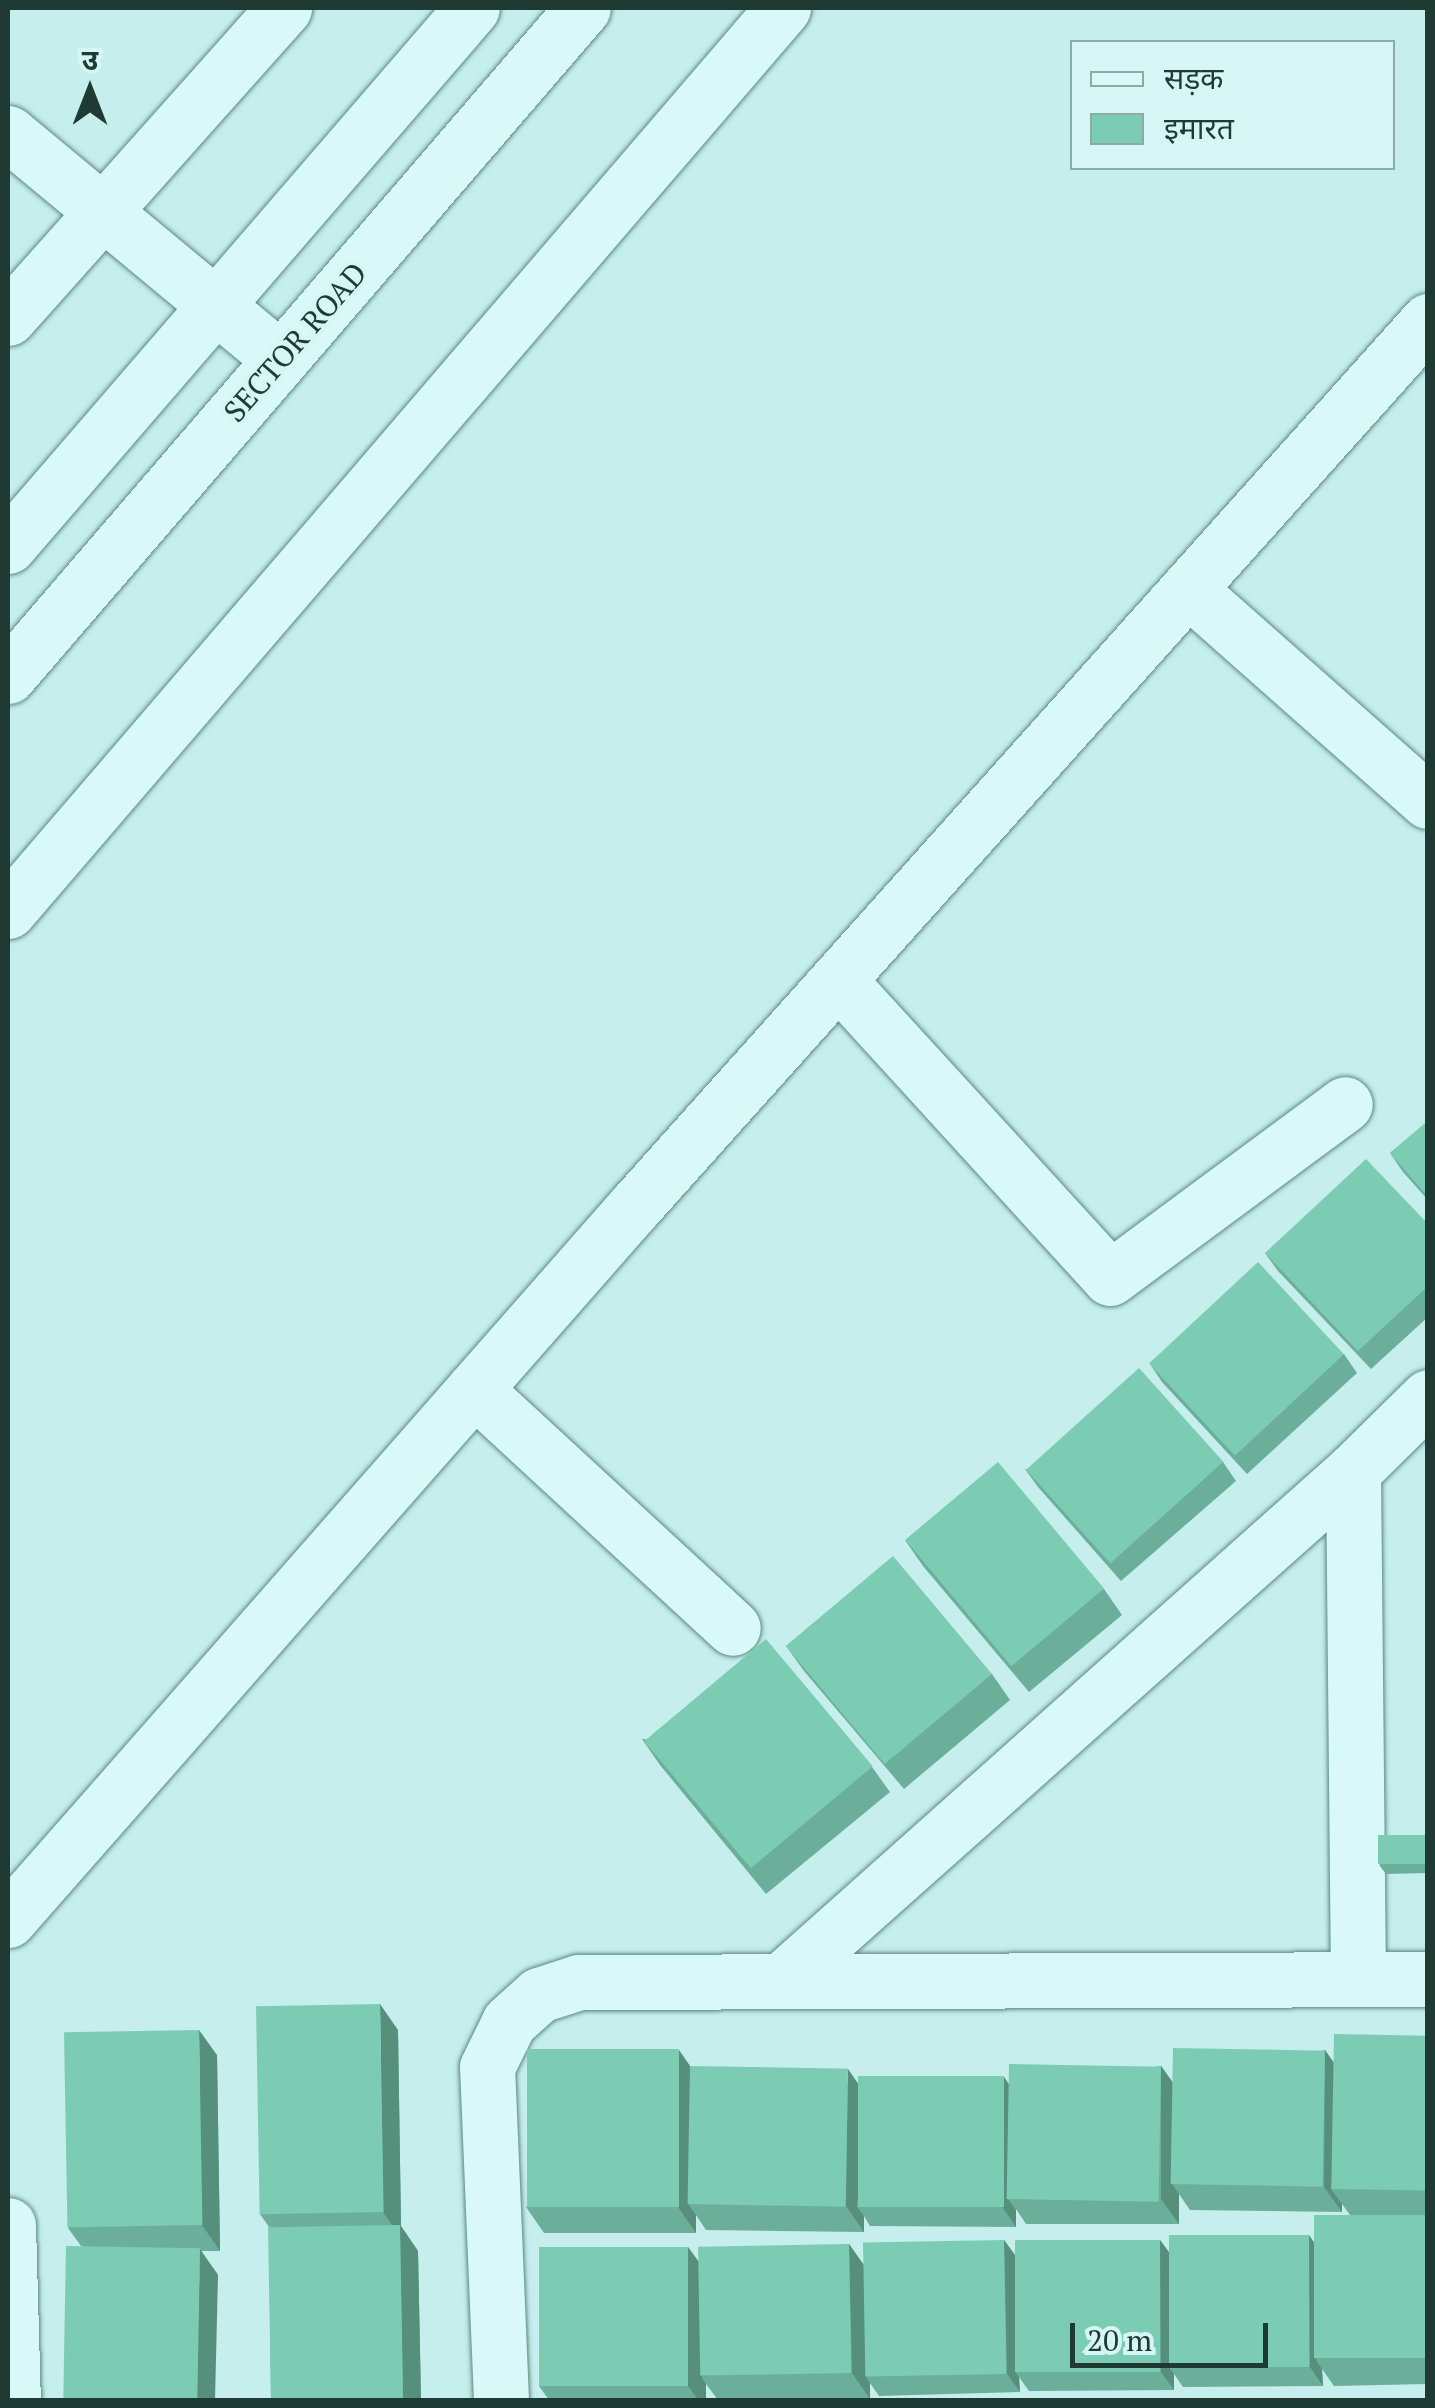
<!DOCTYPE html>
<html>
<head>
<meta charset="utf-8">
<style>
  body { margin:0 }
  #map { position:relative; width:1435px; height:2408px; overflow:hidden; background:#c5eeed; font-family:"PT Serif","Noto Sans Devanagari",serif }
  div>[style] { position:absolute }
  .roads { filter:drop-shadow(0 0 2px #5b8981) drop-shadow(0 0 2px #5b8981) }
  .minor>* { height:55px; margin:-27.5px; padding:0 27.5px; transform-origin:27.5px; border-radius:27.5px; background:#d9f9f8 }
  .secondary>* { height:55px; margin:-27.5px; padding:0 27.5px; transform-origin:27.5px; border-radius:27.5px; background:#d9f9f8 }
  .wall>* { inset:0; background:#6baf9a }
  .shaded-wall>* { inset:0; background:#578f7d }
  .building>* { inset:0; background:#7cccb3; transform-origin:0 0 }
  span { translate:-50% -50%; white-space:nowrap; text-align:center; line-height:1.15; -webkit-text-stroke:8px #d5f6f5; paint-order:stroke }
  .street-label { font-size:30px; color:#1f3a33 }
  .frame { position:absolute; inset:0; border:10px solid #1f3a33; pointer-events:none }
  .legend { position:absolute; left:1070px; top:40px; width:325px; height:130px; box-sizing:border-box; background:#d5f6f5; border:2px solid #8caba7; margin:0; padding:12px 18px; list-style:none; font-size:30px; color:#1f3a33 }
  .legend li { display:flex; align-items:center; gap:20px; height:50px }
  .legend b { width:50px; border:2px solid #8caba7 }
  .north { position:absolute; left:40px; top:40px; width:100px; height:100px; -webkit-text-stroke:8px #d5f6f5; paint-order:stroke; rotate:0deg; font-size:28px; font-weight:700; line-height:40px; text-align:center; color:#1f3a33 }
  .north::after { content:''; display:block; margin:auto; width:35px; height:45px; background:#1f3a33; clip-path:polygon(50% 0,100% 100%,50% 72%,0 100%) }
  .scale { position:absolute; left:1070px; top:2323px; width:198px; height:45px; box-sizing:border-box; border:5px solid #1f3a33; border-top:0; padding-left:12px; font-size:30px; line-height:35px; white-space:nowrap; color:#1f3a33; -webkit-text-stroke:8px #d5f6f5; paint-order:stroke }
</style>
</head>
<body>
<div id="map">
  <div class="roads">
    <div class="minor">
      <i style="left:8px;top:133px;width:354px;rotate:39.7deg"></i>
      <i style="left:8px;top:318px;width:415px;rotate:-48.3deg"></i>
      <i style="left:1188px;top:589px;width:320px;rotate:41.5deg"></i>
      <i style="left:8px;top:911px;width:1190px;rotate:-49.36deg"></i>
      <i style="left:838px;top:980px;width:403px;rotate:47.6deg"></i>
      <i style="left:1110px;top:1278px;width:292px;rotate:-36.5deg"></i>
      <i style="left:474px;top:1389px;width:352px;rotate:42.7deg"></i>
      <i style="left:1353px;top:1471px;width:508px;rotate:89.44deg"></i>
      <i style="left:8px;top:1920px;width:952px;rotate:-48.71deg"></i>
      <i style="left:636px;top:1205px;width:1187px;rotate:-48.14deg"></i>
      <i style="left:783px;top:1979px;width:764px;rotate:-41.71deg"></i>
      <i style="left:1353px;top:1471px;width:105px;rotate:-44.6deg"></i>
      <i style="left:8px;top:2225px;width:175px;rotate:88.4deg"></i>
      <i style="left:501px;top:2400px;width:333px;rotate:-92.4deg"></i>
      <i style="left:487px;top:2067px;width:50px;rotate:-63.9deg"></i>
      <i style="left:509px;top:2022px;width:40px;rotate:-42deg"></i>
      <i style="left:539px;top:1995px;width:42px;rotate:-18deg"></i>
      <i style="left:579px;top:1982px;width:849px;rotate:-0.2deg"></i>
    </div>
    <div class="secondary">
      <i style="left:8px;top:546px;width:710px;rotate:-49.22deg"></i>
      <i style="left:8px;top:676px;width:881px;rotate:-49.28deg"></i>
    </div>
  </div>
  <div class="wall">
    <i style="clip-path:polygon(1428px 1121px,1428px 1200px,1403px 1172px,1390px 1153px)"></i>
    <i style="clip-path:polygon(1428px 1224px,1428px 1317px,1371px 1369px,1278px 1271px,1265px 1253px)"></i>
    <i style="clip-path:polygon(1344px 1354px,1357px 1373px,1247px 1474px,1162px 1382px,1150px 1364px)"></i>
    <i style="clip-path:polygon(1223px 1462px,1236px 1481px,1121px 1581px,1038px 1487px,1025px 1469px)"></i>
    <i style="clip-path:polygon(905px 1540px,1104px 1589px,1122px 1615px,1029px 1692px,923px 1566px)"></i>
    <i style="clip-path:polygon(786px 1646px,992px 1674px,1010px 1700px,904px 1789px,804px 1671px)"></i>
    <i style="clip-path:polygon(642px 1739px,872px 1767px,890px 1792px,766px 1894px,660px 1765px)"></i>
    <i style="clip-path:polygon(1428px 1835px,1428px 1873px,1386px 1874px,1379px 1865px)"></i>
    <i style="clip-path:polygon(398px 2030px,401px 2226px,418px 2251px,421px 2400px,271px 2400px,269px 2227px,260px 2214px)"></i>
    <i style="clip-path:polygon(1428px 2035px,1428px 2384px,1334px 2386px,1322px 2369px,1323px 2386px,1183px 2387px,1174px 2374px,1174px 2390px,1029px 2391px,1019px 2377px,1020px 2392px,879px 2396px,870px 2383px,870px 2399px,818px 2400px,718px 2400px,706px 2384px,706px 2400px,549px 2400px,539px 2386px,688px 2247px,698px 2261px,849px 2244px,864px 2265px,1004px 2240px,1015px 2255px,1160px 2240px,1169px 2252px,1314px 2244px,1413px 2216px,1350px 2215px,1342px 2204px,1342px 2212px,1190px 2210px,1179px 2194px,1179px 2224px,1026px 2224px,1016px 2209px,1016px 2227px,870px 2226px,864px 2216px,864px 2232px,706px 2230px,696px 2215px,696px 2233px,544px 2233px,526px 2207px,690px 2067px,858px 2083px,1004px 2077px,1009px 2085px,1161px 2066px,1173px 2083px,1325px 2050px,1334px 2063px)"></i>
    <i style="clip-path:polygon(217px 2055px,220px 2251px,201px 2251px,218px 2275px,81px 2246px,68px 2228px)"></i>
  </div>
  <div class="shaded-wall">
    <i style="clip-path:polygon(380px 2004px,398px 2030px,401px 2226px,418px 2251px,421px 2400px,403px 2400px,400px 2237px,383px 2212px)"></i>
    <i style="clip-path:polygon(199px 2030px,217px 2055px,220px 2251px,202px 2225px)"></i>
    <i style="clip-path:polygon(679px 2050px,697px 2076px,688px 2204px,696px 2215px,696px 2233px,678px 2207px)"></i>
    <i style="clip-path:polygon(1325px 2050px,1343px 2076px,1331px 2189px,1342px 2204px,1342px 2212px,1324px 2187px)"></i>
    <i style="clip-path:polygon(1161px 2066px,1179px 2091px,1172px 2184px,1179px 2194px,1179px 2224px,1161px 2199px)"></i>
    <i style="clip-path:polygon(848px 2069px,866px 2095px,857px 2207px,864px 2216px,864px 2232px,846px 2206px)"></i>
    <i style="clip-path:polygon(1004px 2077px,1017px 2096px,1008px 2199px,1016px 2210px,1016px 2227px,1003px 2208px)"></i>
    <i style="clip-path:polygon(1309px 2235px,1322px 2254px,1316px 2360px,1322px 2369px,1323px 2386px,1310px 2367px)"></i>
    <i style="clip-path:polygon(1004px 2240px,1017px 2258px,1016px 2373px,1019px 2377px,1020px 2392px,1007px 2374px)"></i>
    <i style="clip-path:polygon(1160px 2240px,1173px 2258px,1170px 2369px,1174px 2374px,1174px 2390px,1161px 2372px)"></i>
    <i style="clip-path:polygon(849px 2244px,867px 2270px,866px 2377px,870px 2383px,870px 2399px,852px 2373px)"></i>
    <i style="clip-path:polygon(688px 2247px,706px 2272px,702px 2378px,706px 2384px,706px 2400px,698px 2400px,688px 2386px)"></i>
    <i style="clip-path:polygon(200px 2249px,218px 2275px,215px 2400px,196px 2400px)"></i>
  </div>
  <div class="building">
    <i style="clip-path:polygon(1428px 1121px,1428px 1197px,1390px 1153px)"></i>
    <i style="clip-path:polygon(1366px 1159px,1428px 1224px,1428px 1286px,1358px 1351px,1265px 1253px)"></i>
    <i style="left:1258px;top:1262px;width:126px;height:149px;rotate:47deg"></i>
    <i style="left:1139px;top:1368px;width:126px;height:152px;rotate:48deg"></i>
    <i style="left:998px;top:1462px;width:165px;height:121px;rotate:50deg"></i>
    <i style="left:893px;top:1556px;width:154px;height:140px;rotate:50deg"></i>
    <i style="left:766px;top:1639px;width:166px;height:159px;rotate:50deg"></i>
    <i style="left:1428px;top:1835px;width:29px;height:50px;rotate:90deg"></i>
    <i style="left:380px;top:2004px;width:208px;height:124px;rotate:89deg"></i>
    <i style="left:199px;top:2030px;width:195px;height:135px;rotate:89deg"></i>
    <i style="left:1334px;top:2034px;width:94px;height:155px;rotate:1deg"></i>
    <i style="left:1173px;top:2048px;width:152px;height:136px;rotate:1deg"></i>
    <i style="left:527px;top:2049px;width:152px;height:158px"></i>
    <i style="left:1009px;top:2064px;width:152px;height:135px;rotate:1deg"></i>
    <i style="left:690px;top:2066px;width:158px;height:138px;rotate:1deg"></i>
    <i style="left:858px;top:2076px;width:146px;height:131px"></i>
    <i style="left:1428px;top:2215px;width:143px;height:114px;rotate:90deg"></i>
    <i style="left:400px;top:2225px;width:175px;height:132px;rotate:89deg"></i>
    <i style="left:1309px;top:2235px;width:132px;height:140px;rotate:90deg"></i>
    <i style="left:1004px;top:2240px;width:134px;height:141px;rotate:89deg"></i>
    <i style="left:1160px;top:2240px;width:132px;height:145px;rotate:90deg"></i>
    <i style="left:849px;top:2244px;width:129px;height:151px;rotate:89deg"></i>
    <i style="left:66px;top:2246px;width:134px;height:154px;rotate:1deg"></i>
    <i style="left:539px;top:2247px;width:149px;height:139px"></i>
  </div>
  <div class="street-label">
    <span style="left:295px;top:342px;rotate:-49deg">SECTOR ROAD</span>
  </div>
  <div class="frame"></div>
  <ul class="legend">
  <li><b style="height:12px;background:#d9f9f8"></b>सड़क</li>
  <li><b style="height:28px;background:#7cccb3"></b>इमारत</li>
  </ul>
  <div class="north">उ</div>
  <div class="scale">20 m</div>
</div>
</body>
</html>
